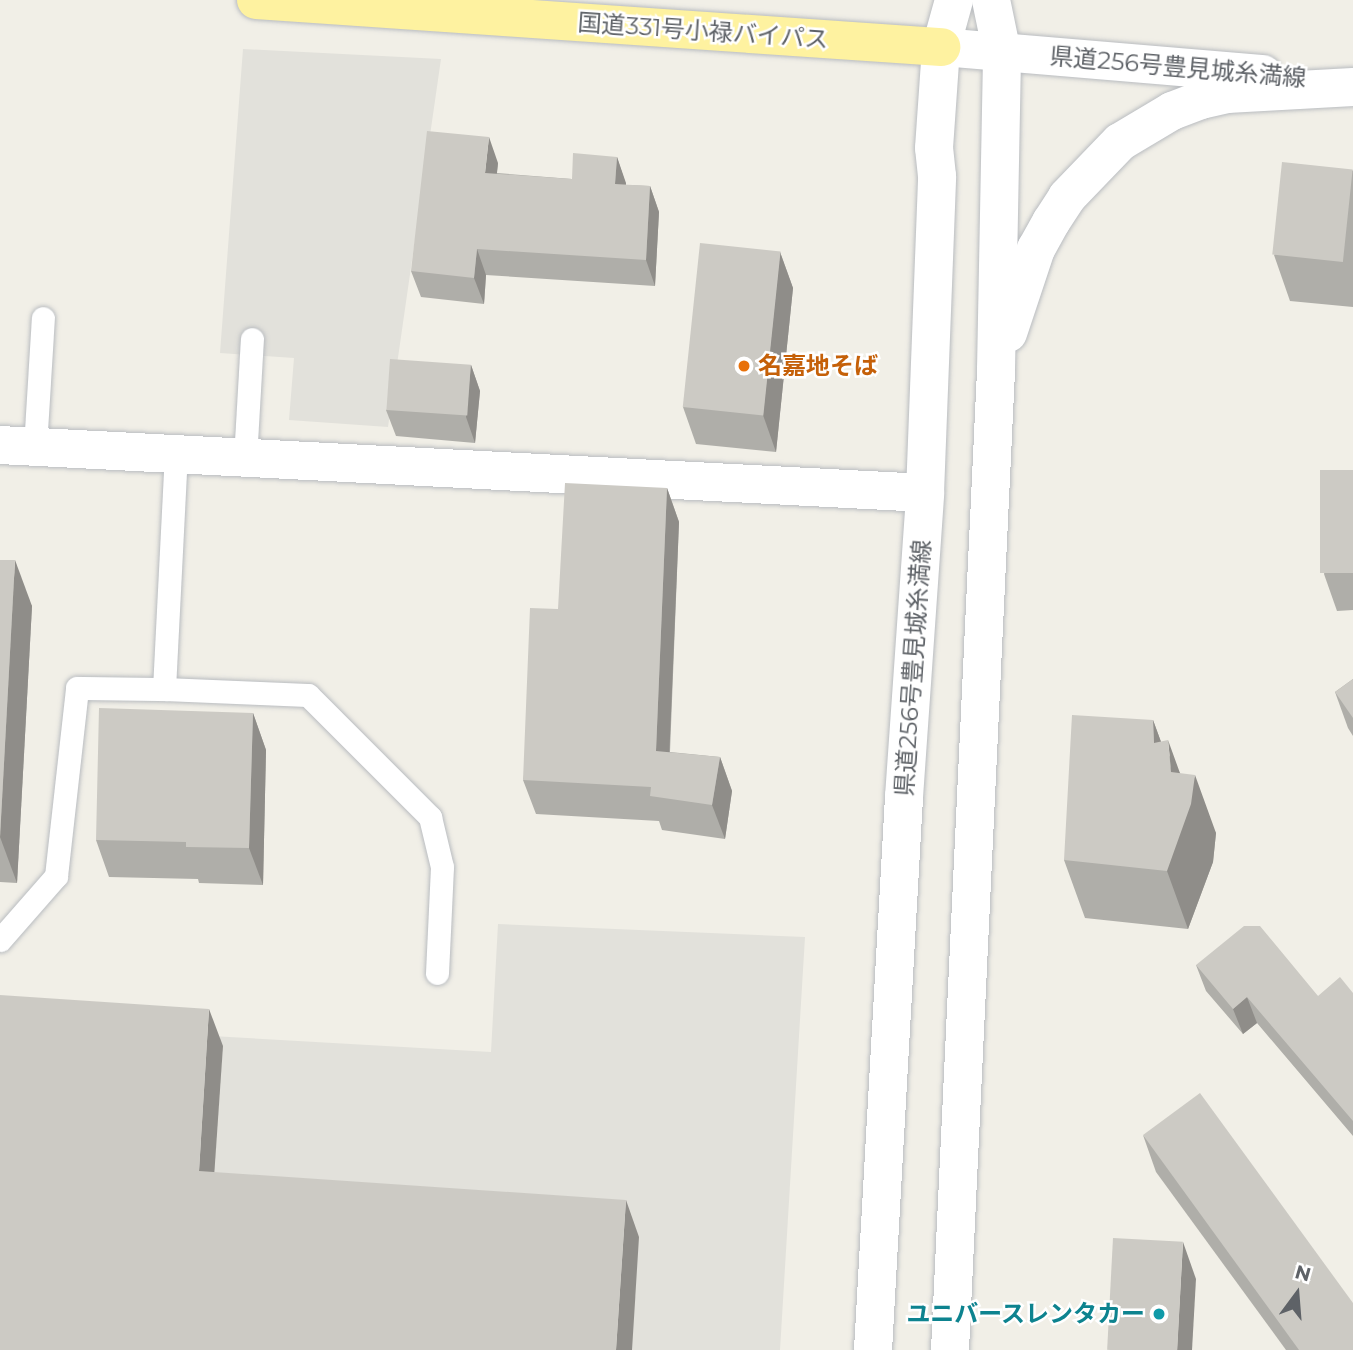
<!DOCTYPE html>
<html>
<head>
<meta charset="utf-8">
<style>
  body { margin:0 }
  #map { position:relative; width:1353px; height:1350px; overflow:hidden; background:#f1efe7; font-family:Montserrat,"Noto Sans JP",sans-serif }
  div>[style] { position:absolute }
  .industrial>* { inset:0; background:#e2e1db }
  .roads { filter:drop-shadow(0 0 2px #b9bcc0) drop-shadow(0 0 2px #b9bcc0) }
  .service>* { height:23px; margin:-11.5px; padding:0 11.5px; transform-origin:11.5px; border-radius:11.5px; background:#fff }
  .minor>* { height:38px; margin:-19px; padding:0 19px; transform-origin:19px; border-radius:19px; background:#fff }
  .secondary>* { height:38px; margin:-19px; padding:0 19px; transform-origin:19px; border-radius:19px; background:#fff }
  .trunk>* { height:38px; margin:-19px; padding:0 19px; transform-origin:19px; border-radius:19px; background:#fef2a0 }
  .wall>* { inset:0; background:#afaea9 }
  .shaded-wall>* { inset:0; background:#8f8d89 }
  .building>* { inset:0; background:#cccac4; transform-origin:0 0 }
  .dots>* { width:19px; height:19px; translate:-50% -50%; box-sizing:border-box; border:4px solid #fff; border-radius:50% }
  span { translate:-50% -50%; white-space:nowrap; text-align:center; line-height:1.15; -webkit-text-stroke:5px #fff; paint-order:stroke }
  .street-label { font-size:24px; color:#5e6267 }
  .food-label { font-size:24px; color:#c56008; font-weight:700 }
  .left { translate:0 -50%; text-align:left }
  .culture-label { font-size:24px; color:#0d838f; font-weight:700 }
  .right { translate:-100% -50%; text-align:right }
  .north { position:absolute; left:1262px; top:1259px; width:70px; height:70px; -webkit-text-stroke:5px #fff; paint-order:stroke; rotate:16deg; font-size:19px; font-weight:700; line-height:28px; text-align:center; color:#5e6267 }
  .north::after { content:''; display:block; margin:auto; width:24px; height:32px; background:#5e6267; clip-path:polygon(50% 0,100% 100%,50% 72%,0 100%) }
</style>
</head>
<body>
<div id="map">
  <div class="industrial">
    <i style="clip-path:polygon(243px 49px,441px 59px,388px 427px,289px 420px,294px 358px,220px 353px)"></i>
    <i style="clip-path:polygon(498px 924px,805px 937px,780px 1350px,0 1350px,0 1024px,491px 1052px)"></i>
  </div>
  <div class="roads">
    <div class="service">
      <i style="left:35px;top:447px;width:129px;rotate:-86.5deg"></i>
      <i style="left:245px;top:459px;width:120px;rotate:-86.7deg"></i>
      <i style="left:164px;top:689px;width:144px;rotate:2.4deg"></i>
      <i style="left:308px;top:695px;width:173px;rotate:45deg"></i>
      <i style="left:430px;top:817px;width:51px;rotate:76.5deg"></i>
      <i style="left:442px;top:867px;width:106px;rotate:92.7deg"></i>
      <i style="left:0;top:940px;width:85px;rotate:-48.8deg"></i>
      <i style="left:56px;top:876px;width:189px;rotate:-83.6deg"></i>
      <i style="left:77px;top:688px;width:87px;rotate:0.7deg"></i>
      <i style="left:164px;top:689px;width:236px;rotate:-87.1deg"></i>
    </div>
    <div class="minor">
      <i style="left:0;top:445px;width:926px;rotate:2.97deg"></i>
    </div>
    <div class="secondary">
      <i style="left:941px;top:47px;width:323px;rotate:4.8deg"></i>
      <i style="left:1008px;top:333px;width:89px;rotate:-71.6deg"></i>
      <i style="left:1036px;top:249px;width:31px;rotate:-61deg"></i>
      <i style="left:1051px;top:222px;width:30px;rotate:-57deg"></i>
      <i style="left:1067px;top:197px;width:76px;rotate:-46.1deg"></i>
      <i style="left:1120px;top:142px;width:61px;rotate:-30.8deg"></i>
      <i style="left:1172px;top:111px;width:31px;rotate:-21deg"></i>
      <i style="left:1201px;top:100px;width:27px;rotate:-13deg"></i>
      <i style="left:1227px;top:94px;width:126px;rotate:-3.2deg"></i>
      <i style="left:873px;top:1350px;width:554px;rotate:-86.79deg"></i>
      <i style="left:904px;top:797px;width:305px;rotate:-86deg"></i>
      <i style="left:925px;top:493px;width:317px;rotate:-87.8deg"></i>
      <i style="left:937px;top:176px;width:28px;rotate:-96deg"></i>
      <i style="left:934px;top:148px;width:101px;rotate:-86deg"></i>
      <i style="left:941px;top:47px;width:49px;rotate:-74.5deg"></i>
      <i style="left:950px;top:1350px;width:981px;rotate:-87.31deg"></i>
      <i style="left:996px;top:370px;width:317px;rotate:-88.9deg"></i>
      <i style="left:1002px;top:53px;width:54px;rotate:-101.7deg"></i>
    </div>
    <div class="trunk">
      <i style="left:256px;top:0;width:687px;rotate:3.93deg"></i>
    </div>
  </div>
  <div class="wall">
    <i style="clip-path:polygon(617px 157px,626px 185px,650px 186px,659px 212px,655px 286px,486px 275px,484px 304px,421px 297px,411px 271px,498px 163px,497px 173px,572px 179px)"></i>
    <i style="clip-path:polygon(1353px 170px,1353px 307px,1290px 301px,1274px 255px)"></i>
    <i style="clip-path:polygon(780px 252px,793px 288px,776px 452px,696px 444px,683px 407px)"></i>
    <i style="clip-path:polygon(471px 365px,480px 391px,475px 443px,396px 436px,386px 410px)"></i>
    <i style="clip-path:polygon(1353px 470px,1353px 610px,1337px 611px,1324px 574px)"></i>
    <i style="clip-path:polygon(667px 488px,679px 522px,670px 752px,720px 757px,732px 791px,725px 839px,662px 830px,659px 821px,536px 814px,523px 780px,558px 609px)"></i>
    <i style="clip-path:polygon(0 560px,32px 606px,17px 883px,0 882px)"></i>
    <i style="clip-path:polygon(1353px 679px,1353px 736px,1348px 728px,1335px 692px)"></i>
    <i style="clip-path:polygon(253px 713px,266px 750px,263px 885px,199px 883px,198px 879px,109px 877px,96px 840px)"></i>
    <i style="clip-path:polygon(1153px 720px,1161px 742px,1216px 833px,1213px 862px,1188px 929px,1085px 918px,1064px 860px)"></i>
    <i style="clip-path:polygon(1196px 965px,1318px 996px,1353px 993px,1353px 1136px,1257px 1023px,1243px 1034px,1206px 991px)"></i>
    <i style="clip-path:polygon(1143px 1135px,1353px 1350px,1286px 1350px,1156px 1172px)"></i>
  </div>
  <div class="shaded-wall">
    <i style="clip-path:polygon(489px 137px,498px 163px,494px 198px,485px 173px)"></i>
    <i style="clip-path:polygon(617px 157px,626px 183px,624px 210px,615px 184px)"></i>
    <i style="clip-path:polygon(650px 186px,659px 212px,655px 286px,646px 260px)"></i>
    <i style="clip-path:polygon(477px 249px,486px 275px,484px 304px,474px 278px)"></i>
    <i style="clip-path:polygon(780px 252px,793px 288px,776px 452px,763px 415px)"></i>
    <i style="clip-path:polygon(471px 365px,480px 391px,475px 443px,466px 417px)"></i>
    <i style="clip-path:polygon(667px 488px,679px 522px,668px 785px,656px 751px)"></i>
    <i style="clip-path:polygon(15px 560px,32px 606px,17px 883px,0 837px)"></i>
    <i style="clip-path:polygon(253px 713px,266px 750px,263px 885px,249px 848px)"></i>
    <i style="clip-path:polygon(1153px 720px,1171px 769px,1168px 740px,1189px 798px,1195px 775px,1216px 833px,1213px 862px,1188px 929px,1167px 871px,1154px 743px)"></i>
    <i style="clip-path:polygon(720px 757px,732px 791px,725px 839px,712px 805px)"></i>
    <i style="clip-path:polygon(1247px 997px,1257px 1023px,1243px 1034px,1233px 1009px)"></i>
    <i style="clip-path:polygon(209px 1009px,223px 1046px,212px 1207px,199px 1171px)"></i>
    <i style="clip-path:polygon(626px 1200px,639px 1237px,632px 1350px,616px 1350px)"></i>
    <i style="clip-path:polygon(1183px 1242px,1196px 1279px,1192px 1350px,1177px 1350px)"></i>
  </div>
  <div class="building">
    <i style="clip-path:polygon(427px 131px,489px 137px,485px 173px,572px 179px,573px 153px,617px 157px,615px 184px,650px 186px,646px 260px,477px 249px,474px 278px,411px 271px)"></i>
    <i style="left:1282px;top:162px;width:71px;height:93px;rotate:6deg"></i>
    <i style="left:700px;top:243px;width:81px;height:165px;rotate:6deg"></i>
    <i style="left:390px;top:359px;width:81px;height:51px;rotate:4deg"></i>
    <i style="left:1353px;top:470px;width:103px;height:33px;rotate:90deg"></i>
    <i style="clip-path:polygon(565px 483px,667px 488px,656px 751px,720px 757px,712px 805px,650px 796px,651px 787px,523px 780px,530px 608px,558px 609px)"></i>
    <i style="clip-path:polygon(0 560px,15px 560px,0 837px)"></i>
    <i style="clip-path:polygon(1353px 679px,1353px 718px,1335px 692px)"></i>
    <i style="clip-path:polygon(99px 708px,253px 713px,249px 848px,186px 847px,186px 842px,96px 840px)"></i>
    <i style="clip-path:polygon(1072px 715px,1153px 720px,1154px 743px,1168px 740px,1171px 772px,1195px 775px,1191px 804px,1167px 871px,1064px 860px)"></i>
    <i style="clip-path:polygon(1244px 926px,1260px 926px,1318px 996px,1340px 977px,1353px 993px,1353px 1121px,1247px 997px,1233px 1009px,1196px 965px)"></i>
    <i style="clip-path:polygon(0 995px,209px 1009px,199px 1171px,626px 1200px,616px 1350px,0 1350px)"></i>
    <i style="clip-path:polygon(1200px 1093px,1353px 1303px,1353px 1350px,1299px 1350px,1143px 1135px)"></i>
    <i style="left:1113px;top:1238px;width:70px;height:112px;rotate:3deg"></i>
  </div>
  <div class="dots">
    <i style="left:744px;top:366px;background:#e8710a"></i>
    <i style="left:1159px;top:1314px;background:#0f9aa8"></i>
  </div>
  <div class="street-label">
    <span style="left:703px;top:31px;rotate:4deg">国道331号小禄バイパス</span>
    <span style="left:1178px;top:67px;rotate:5deg">県道256号豊見城糸満線</span>
    <span style="left:913px;top:668px;rotate:-86deg">県道256号豊見城糸満線</span>
  </div>
  <div class="food-label">
    <span class="left" style="left:758px;top:366px">名嘉地そば</span>
  </div>
  <div class="culture-label">
    <span class="right" style="left:1145px;top:1314px">ユニバースレンタカー</span>
  </div>
  <div class="north">N</div>
</div>
</body>
</html>
